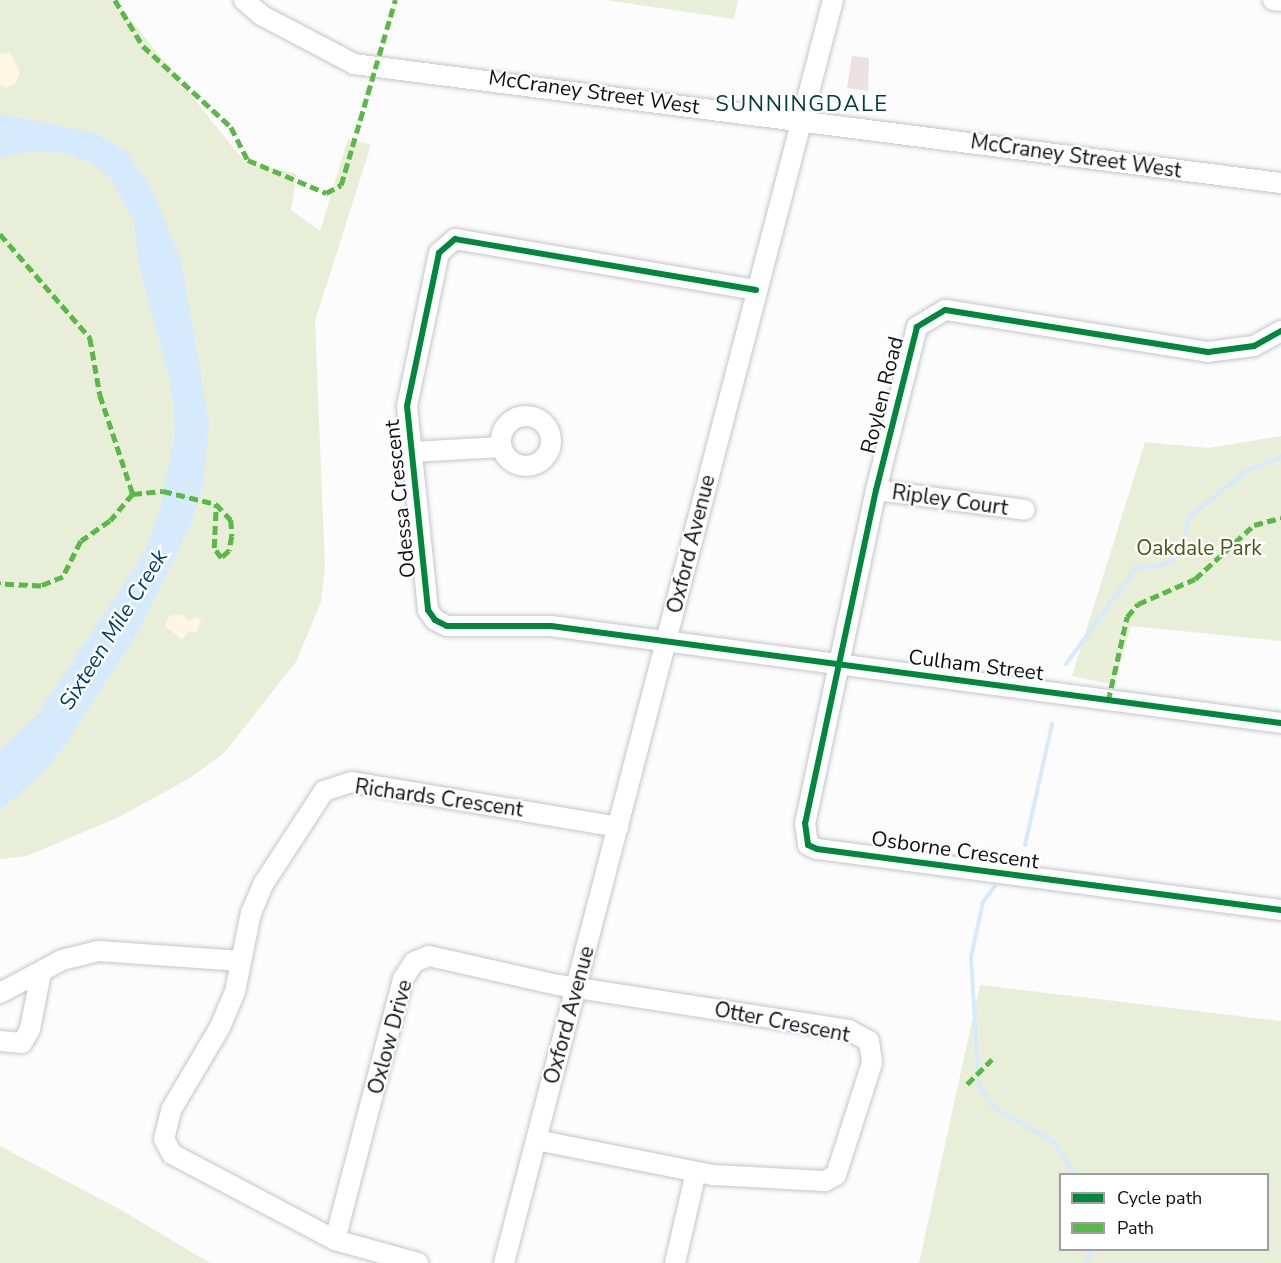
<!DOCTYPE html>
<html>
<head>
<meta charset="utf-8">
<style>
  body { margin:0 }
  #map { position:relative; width:1281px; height:1263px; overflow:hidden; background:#fcfcfd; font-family:"Nunito Sans",sans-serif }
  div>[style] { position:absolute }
  .green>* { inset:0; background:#e9eed8 }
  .sand>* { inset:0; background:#fcf6e3 }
  .water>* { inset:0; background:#d6eafe }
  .stream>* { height:4px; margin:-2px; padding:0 2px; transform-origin:2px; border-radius:2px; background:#d6eafe }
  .building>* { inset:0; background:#ebe1df }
  .roads { filter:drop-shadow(0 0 2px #c5c6c8) drop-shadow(0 0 2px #c5c6c8) }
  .minor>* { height:20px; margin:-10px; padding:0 10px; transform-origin:10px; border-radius:10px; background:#fff }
  .minor>.ring { margin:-10px; padding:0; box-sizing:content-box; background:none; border:20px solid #fff; border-radius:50% }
  .quiet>* { height:4.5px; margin-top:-2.25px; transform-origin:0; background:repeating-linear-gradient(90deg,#58b947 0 9px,transparent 0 13.5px) }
  .cycleway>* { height:6px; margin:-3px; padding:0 3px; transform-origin:3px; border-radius:3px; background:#00873e }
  span { translate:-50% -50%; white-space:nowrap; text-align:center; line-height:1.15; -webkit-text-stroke:4.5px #fff; paint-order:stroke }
  .street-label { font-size:21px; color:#0e0f13 }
  .park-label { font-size:21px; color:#4a5612 }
  .neighbourhood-label { font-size:22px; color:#003d32; letter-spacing:1.5px }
  .water-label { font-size:22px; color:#004068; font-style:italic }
  .legend { position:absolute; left:1059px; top:1173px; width:210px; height:78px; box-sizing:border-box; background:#fff; border:2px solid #9f9fa1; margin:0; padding:8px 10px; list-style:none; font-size:18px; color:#0e0f13 }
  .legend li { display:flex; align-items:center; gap:12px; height:30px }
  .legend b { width:30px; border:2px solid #9f9fa1 }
</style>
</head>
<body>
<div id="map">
  <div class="green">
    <i style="clip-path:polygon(0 0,115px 0,244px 161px,297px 174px,291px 210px,320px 231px,348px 139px,371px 145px,315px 321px,325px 568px,321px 602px,296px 662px,224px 753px,190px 778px,119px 817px,27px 856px,0 859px)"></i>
    <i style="clip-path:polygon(605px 0,738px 0,734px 19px)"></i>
    <i style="clip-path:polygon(1281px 436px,1281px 641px,1131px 626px,1114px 685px,1072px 676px,1145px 442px,1209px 448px)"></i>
    <i style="clip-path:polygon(evenodd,980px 985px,1281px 1021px,1281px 1263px,919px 1263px,980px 985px,1060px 1174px,1268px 1174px,1268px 1250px,1060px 1250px,1060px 1174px)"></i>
    <i style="clip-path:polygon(0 1146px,123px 1211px,210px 1263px,0 1263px)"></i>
  </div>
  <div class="sand">
    <i style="clip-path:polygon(10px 52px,20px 73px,15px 84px,6px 88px,0 85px,0 54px)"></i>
    <i style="clip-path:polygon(181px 614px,189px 621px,197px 617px,201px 621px,196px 632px,189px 632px,182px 640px,165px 626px,169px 616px)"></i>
  </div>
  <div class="water">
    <i style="clip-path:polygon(0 114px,96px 133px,126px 151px,152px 189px,181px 260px,209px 422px,203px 486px,189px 529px,138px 632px,66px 744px,43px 773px,0 811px,0 750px,36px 716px,141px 558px,160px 511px,175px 431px,171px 385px,139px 265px,133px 219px,110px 178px,90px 162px,63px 153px,30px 151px,0 158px)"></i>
  </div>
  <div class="stream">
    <i style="left:1066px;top:664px;width:119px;rotate:-53.9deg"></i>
    <i style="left:1136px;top:568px;width:23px;rotate:-5deg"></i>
    <i style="left:1159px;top:566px;width:24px;rotate:-28deg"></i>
    <i style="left:1180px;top:555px;width:39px;rotate:-77deg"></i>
    <i style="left:1189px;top:517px;width:72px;rotate:-38.8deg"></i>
    <i style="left:1245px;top:472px;width:39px;rotate:-23deg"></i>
    <i style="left:1025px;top:845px;width:124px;rotate:-77.4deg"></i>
    <i style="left:995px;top:886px;width:20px;rotate:127deg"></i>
    <i style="left:983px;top:902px;width:56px;rotate:102.3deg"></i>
    <i style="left:971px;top:957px;width:129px;rotate:86.5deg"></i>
    <i style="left:979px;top:1086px;width:27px;rotate:54deg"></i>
    <i style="left:995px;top:1108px;width:69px;rotate:30.3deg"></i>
    <i style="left:1055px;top:1143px;width:37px;rotate:57deg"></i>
    <i style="left:1086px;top:1263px;width:14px;rotate:-69deg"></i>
  </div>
  <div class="building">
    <i style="clip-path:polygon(852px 56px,869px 58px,868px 91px,847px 88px)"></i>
  </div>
  <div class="roads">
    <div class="minor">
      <i style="left:244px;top:0;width:23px;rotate:41deg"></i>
      <i style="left:261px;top:15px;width:105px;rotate:27.8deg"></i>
      <i style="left:354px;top:64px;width:935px;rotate:7.32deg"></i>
      <i style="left:1273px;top:0;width:8px;rotate:7deg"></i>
      <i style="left:756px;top:290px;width:305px;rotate:-170.4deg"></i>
      <i style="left:455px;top:239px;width:21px;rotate:139deg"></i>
      <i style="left:439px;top:253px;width:156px;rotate:101.8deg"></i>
      <i style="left:407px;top:406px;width:205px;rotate:84.1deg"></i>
      <i style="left:428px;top:610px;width:12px;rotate:55deg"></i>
      <i style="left:435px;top:620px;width:13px;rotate:27deg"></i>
      <i style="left:447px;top:626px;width:104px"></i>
      <i style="left:551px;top:626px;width:736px;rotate:7.57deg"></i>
      <i style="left:1281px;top:331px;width:31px;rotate:151deg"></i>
      <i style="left:1254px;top:346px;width:46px;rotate:172.6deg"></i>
      <i style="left:1208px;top:352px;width:266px;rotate:-170.9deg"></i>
      <i style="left:945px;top:310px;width:33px;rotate:149deg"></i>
      <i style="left:917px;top:327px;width:168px;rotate:104.1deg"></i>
      <i style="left:876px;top:490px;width:340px;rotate:102deg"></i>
      <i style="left:805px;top:823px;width:22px;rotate:82deg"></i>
      <i style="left:808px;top:845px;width:10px;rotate:24deg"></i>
      <i style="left:817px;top:849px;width:468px;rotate:7.5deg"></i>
      <i class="ring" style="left:501px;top:416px;width:30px;height:30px"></i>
      <i style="left:412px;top:452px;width:89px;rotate:-3.2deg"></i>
      <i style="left:876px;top:490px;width:150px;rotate:7.6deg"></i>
      <i style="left:0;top:993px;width:70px;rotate:-28deg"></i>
      <i style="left:62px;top:960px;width:38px;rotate:-14deg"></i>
      <i style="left:99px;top:951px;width:142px;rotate:4deg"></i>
      <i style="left:0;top:1041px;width:22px;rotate:5deg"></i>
      <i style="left:22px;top:1043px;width:16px;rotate:-60deg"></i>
      <i style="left:30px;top:1029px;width:57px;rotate:-78.9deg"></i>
      <i style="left:335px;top:1240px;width:270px;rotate:-75.4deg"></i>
      <i style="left:403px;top:979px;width:20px;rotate:-57deg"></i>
      <i style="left:414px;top:962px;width:16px;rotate:-22deg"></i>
      <i style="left:429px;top:956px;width:132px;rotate:12.7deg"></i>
      <i style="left:558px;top:985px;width:294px;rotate:8.8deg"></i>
      <i style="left:849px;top:1030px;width:23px;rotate:29deg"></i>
      <i style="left:869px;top:1041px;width:22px;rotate:82deg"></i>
      <i style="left:872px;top:1063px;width:118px;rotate:107.8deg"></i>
      <i style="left:836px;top:1175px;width:13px;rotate:151deg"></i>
      <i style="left:825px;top:1181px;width:112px;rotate:-176.9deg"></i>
      <i style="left:713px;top:1175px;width:180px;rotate:-168.8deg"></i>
      <i style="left:418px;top:1263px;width:86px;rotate:-164.5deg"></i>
      <i style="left:335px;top:1240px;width:184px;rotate:-152.2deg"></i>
      <i style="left:172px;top:1154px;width:17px;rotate:-118deg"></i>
      <i style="left:164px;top:1139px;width:30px;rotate:-76deg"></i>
      <i style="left:171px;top:1110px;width:96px;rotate:-59.4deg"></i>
      <i style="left:220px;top:1027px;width:38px;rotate:-67deg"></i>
      <i style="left:235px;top:992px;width:81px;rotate:-78.6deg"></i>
      <i style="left:251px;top:913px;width:33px;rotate:-67deg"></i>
      <i style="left:264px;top:883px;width:110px;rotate:-56.9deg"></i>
      <i style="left:324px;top:791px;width:29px;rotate:-18deg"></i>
      <i style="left:352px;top:782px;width:270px;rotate:9.6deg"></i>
      <i style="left:504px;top:1263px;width:1305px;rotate:-75.4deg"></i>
      <i style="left:675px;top:1263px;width:93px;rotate:-77deg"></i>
    </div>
  </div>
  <div class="quiet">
    <i style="left:115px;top:0;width:54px;rotate:58.7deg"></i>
    <i style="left:143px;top:46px;width:120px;rotate:42.6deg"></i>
    <i style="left:231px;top:127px;width:37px;rotate:63deg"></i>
    <i style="left:248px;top:160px;width:85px;rotate:22.9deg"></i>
    <i style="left:326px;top:193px;width:17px;rotate:-28deg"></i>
    <i style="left:341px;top:185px;width:193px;rotate:-73.7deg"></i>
    <i style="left:0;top:234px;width:138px;rotate:49.1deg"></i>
    <i style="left:90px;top:338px;width:58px;rotate:80deg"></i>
    <i style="left:100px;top:395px;width:104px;rotate:71.6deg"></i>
    <i style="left:133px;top:494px;width:35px;rotate:130deg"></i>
    <i style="left:110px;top:521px;width:35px;rotate:145deg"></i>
    <i style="left:81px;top:541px;width:40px;rotate:116.6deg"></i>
    <i style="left:63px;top:577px;width:24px;rotate:158deg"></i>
    <i style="left:41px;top:586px;width:41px;rotate:-177.2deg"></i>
    <i style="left:133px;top:494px;width:30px;rotate:-6deg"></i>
    <i style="left:163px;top:491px;width:55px;rotate:13.8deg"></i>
    <i style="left:216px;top:504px;width:22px;rotate:47deg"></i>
    <i style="left:231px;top:520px;width:16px;rotate:86deg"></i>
    <i style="left:232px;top:536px;width:15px;rotate:101deg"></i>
    <i style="left:229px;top:551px;width:11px;rotate:139deg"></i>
    <i style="left:221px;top:558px;width:12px;rotate:-125deg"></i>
    <i style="left:214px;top:548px;width:44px;rotate:-87.4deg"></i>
    <i style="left:1108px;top:701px;width:86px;rotate:-77.3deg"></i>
    <i style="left:1127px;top:617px;width:17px;rotate:-50deg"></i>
    <i style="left:1138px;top:604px;width:62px;rotate:-23.7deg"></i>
    <i style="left:1195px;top:579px;width:80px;rotate:-42.5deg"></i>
    <i style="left:1254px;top:525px;width:28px;rotate:-15deg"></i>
    <i style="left:967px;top:1084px;width:35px;rotate:-45deg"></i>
  </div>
  <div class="cycleway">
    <i style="left:756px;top:290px;width:305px;rotate:-170.4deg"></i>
    <i style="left:455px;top:239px;width:21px;rotate:139deg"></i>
    <i style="left:439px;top:253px;width:156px;rotate:101.8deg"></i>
    <i style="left:407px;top:406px;width:205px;rotate:84.1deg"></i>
    <i style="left:428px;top:610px;width:12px;rotate:55deg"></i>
    <i style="left:435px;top:620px;width:13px;rotate:27deg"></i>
    <i style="left:447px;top:626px;width:104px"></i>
    <i style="left:551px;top:626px;width:736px;rotate:7.57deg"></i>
    <i style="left:1281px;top:331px;width:31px;rotate:151deg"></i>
    <i style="left:1254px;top:346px;width:46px;rotate:172.6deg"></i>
    <i style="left:1208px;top:352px;width:266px;rotate:-170.9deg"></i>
    <i style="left:945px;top:310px;width:33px;rotate:149deg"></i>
    <i style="left:917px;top:327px;width:168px;rotate:104.1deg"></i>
    <i style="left:876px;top:490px;width:340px;rotate:102deg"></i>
    <i style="left:805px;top:823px;width:22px;rotate:82deg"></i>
    <i style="left:808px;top:845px;width:10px;rotate:24deg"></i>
    <i style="left:817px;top:849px;width:468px;rotate:7.5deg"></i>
  </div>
  <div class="street-label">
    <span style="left:594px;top:92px;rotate:8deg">McCraney Street West</span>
    <span style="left:1076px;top:156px;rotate:8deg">McCraney Street West</span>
    <span style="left:882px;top:395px;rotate:-76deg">Roylen Road</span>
    <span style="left:400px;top:499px;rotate:-96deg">Odessa Crescent</span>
    <span style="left:950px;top:500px;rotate:8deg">Ripley Court</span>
    <span style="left:691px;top:544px;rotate:-76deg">Oxford Avenue</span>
    <span style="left:976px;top:665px;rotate:7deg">Culham Street</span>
    <span style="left:439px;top:798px;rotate:8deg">Richards Crescent</span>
    <span style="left:955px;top:850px;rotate:8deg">Osborne Crescent</span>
    <span style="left:569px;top:1015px;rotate:-75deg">Oxford Avenue</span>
    <span style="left:782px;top:1022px;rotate:11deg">Otter Crescent</span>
    <span style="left:390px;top:1037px;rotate:-75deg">Oxlow Drive</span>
  </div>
  <div class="park-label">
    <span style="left:1199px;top:548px">Oakdale Park</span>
  </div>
  <div class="neighbourhood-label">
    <span style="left:802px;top:105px">SUNNINGDALE</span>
  </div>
  <div class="water-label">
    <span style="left:114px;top:630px;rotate:-58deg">Sixteen Mile Creek</span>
  </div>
  <ul class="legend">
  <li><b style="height:8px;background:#00873e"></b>Cycle path</li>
  <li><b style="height:8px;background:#58b947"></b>Path</li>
  </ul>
</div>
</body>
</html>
